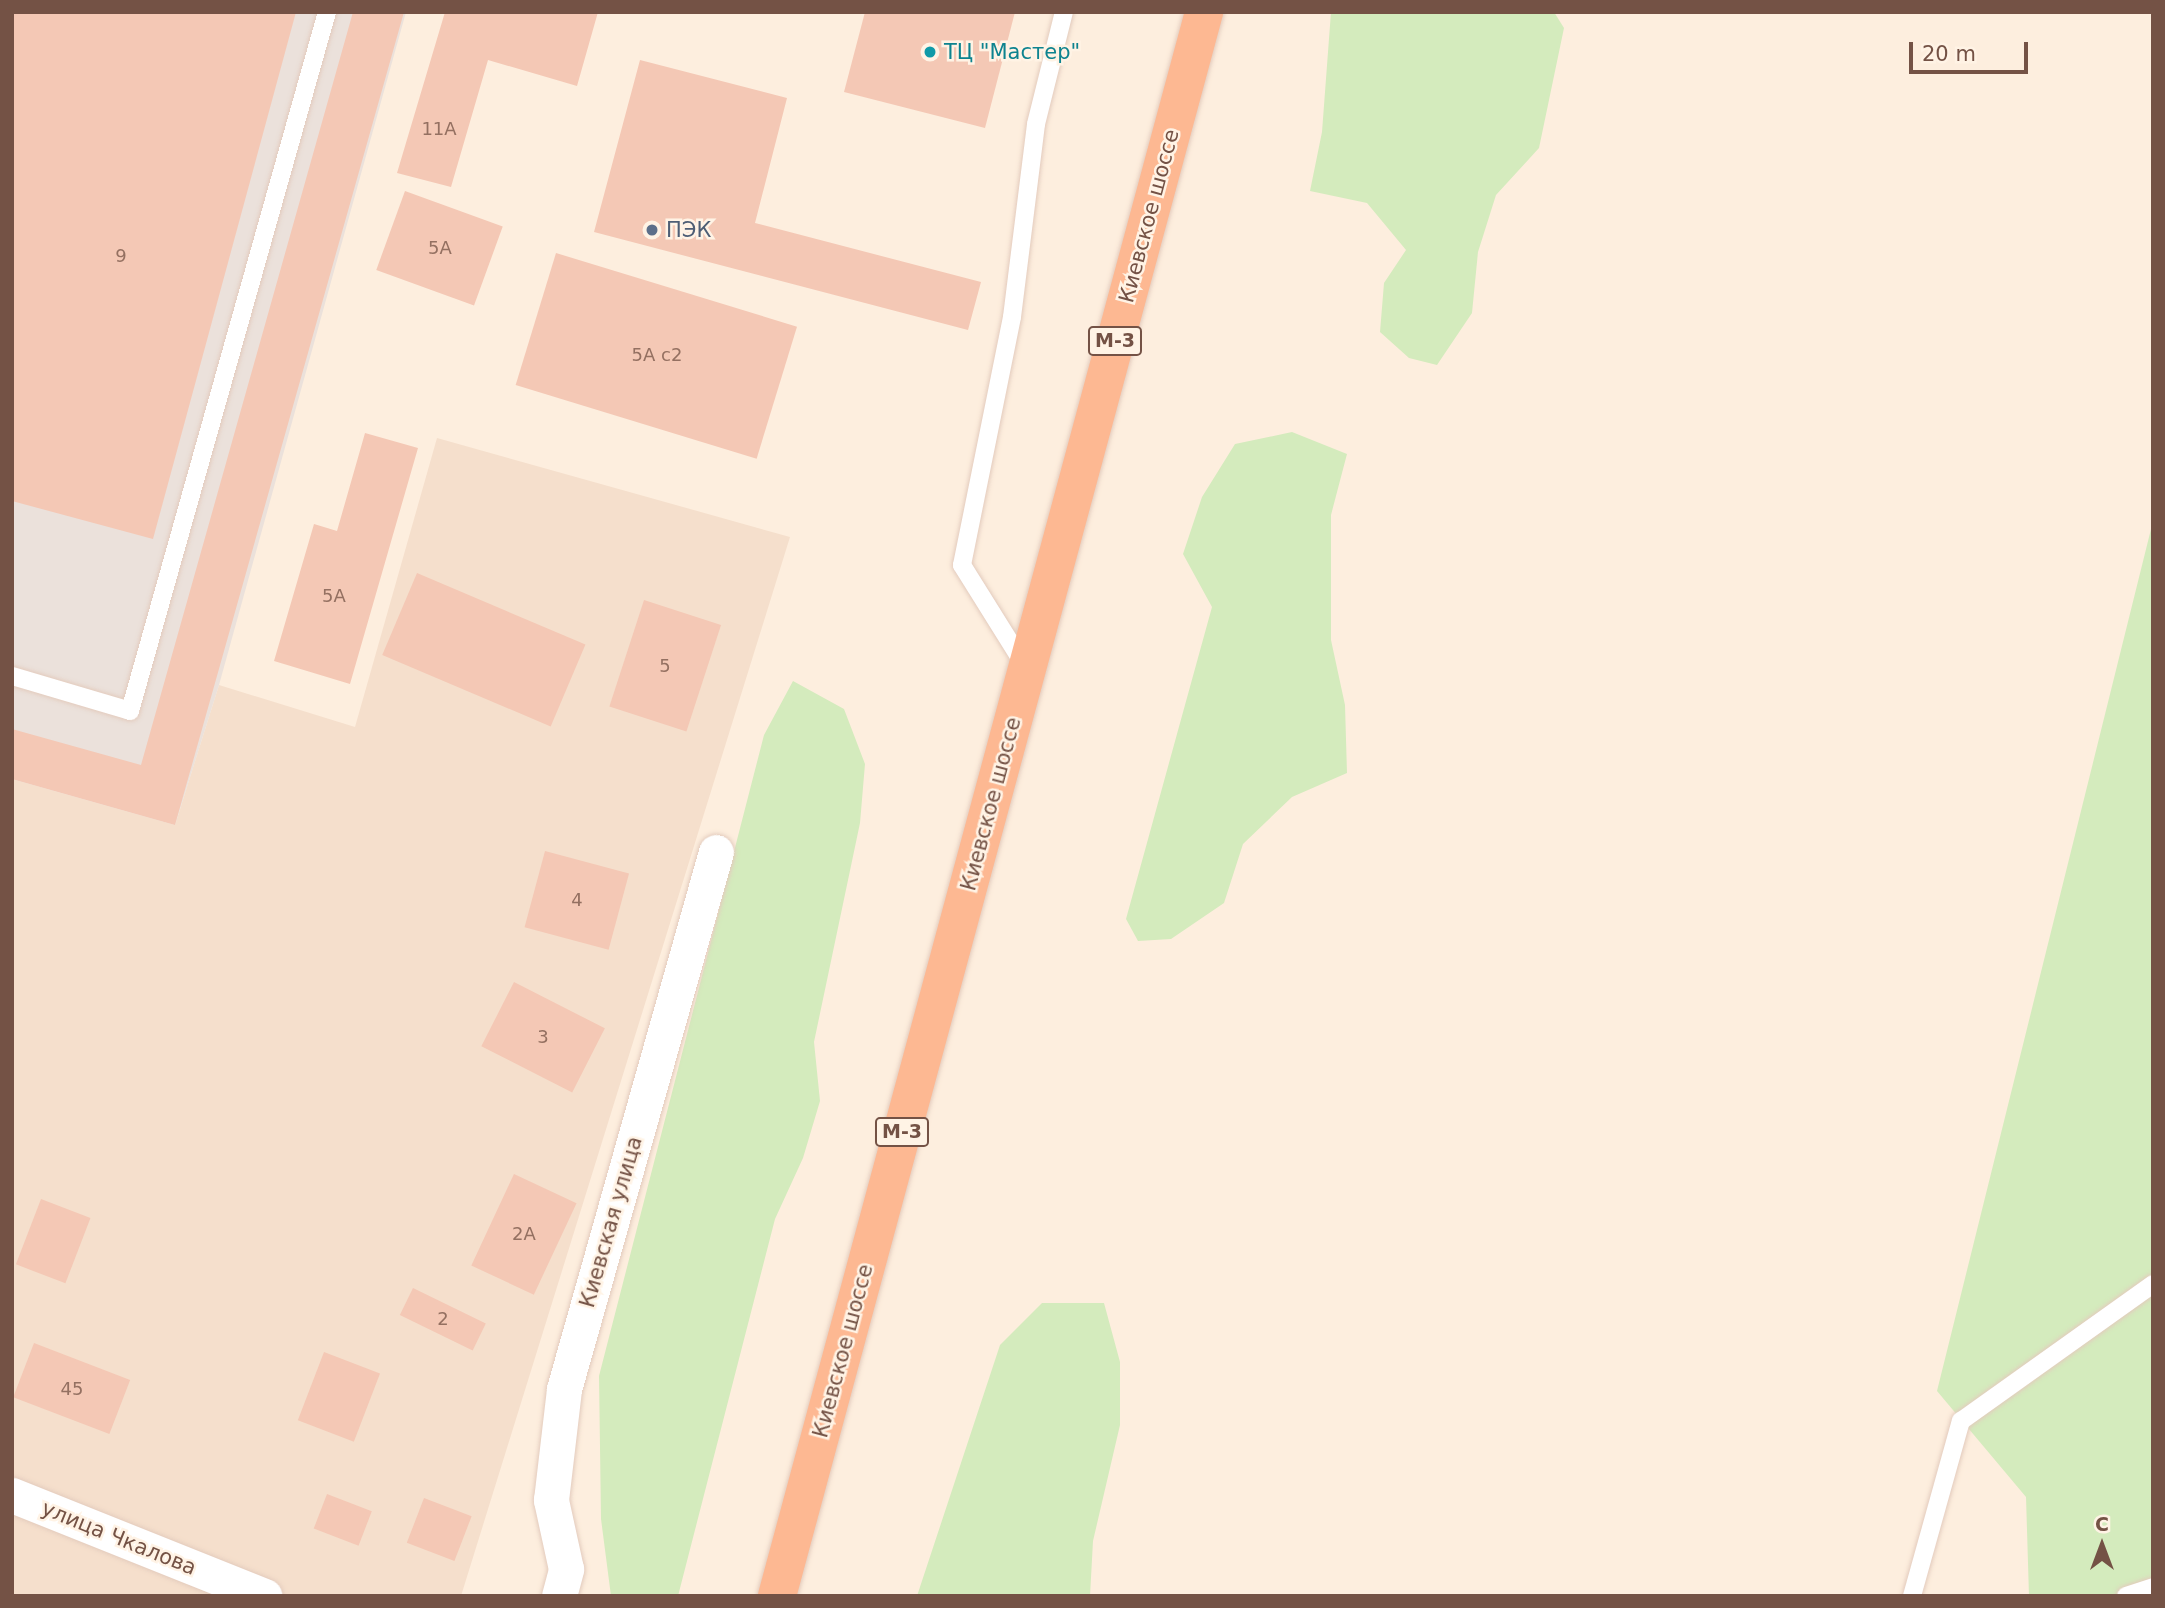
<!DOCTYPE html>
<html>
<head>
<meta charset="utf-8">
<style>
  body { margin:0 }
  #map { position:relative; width:2165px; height:1608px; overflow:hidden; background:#fdeede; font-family:"DejaVu Sans",sans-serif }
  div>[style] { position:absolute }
  .residential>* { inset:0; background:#f5dfcc }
  .industrial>* { inset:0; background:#ebe1db }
  .green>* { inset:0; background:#d4ebbd }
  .building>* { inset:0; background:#f4c8b5; transform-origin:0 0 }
  .roads { filter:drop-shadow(0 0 2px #e3cbbd) drop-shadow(0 0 2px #e3cbbd) }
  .service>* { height:18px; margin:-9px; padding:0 9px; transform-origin:9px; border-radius:9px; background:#fff }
  .minor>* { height:35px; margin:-17.5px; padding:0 17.5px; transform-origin:17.5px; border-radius:17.5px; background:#fff }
  .trunk>* { height:38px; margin:-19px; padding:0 19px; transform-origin:19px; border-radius:19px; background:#fdb892 }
  .dots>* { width:19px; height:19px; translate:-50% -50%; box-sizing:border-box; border:4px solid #fff3e5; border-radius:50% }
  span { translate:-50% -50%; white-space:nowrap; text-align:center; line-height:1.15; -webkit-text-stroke:5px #fff3e5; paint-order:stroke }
  .number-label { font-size:18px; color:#947061 }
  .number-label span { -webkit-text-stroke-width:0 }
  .shield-label span { padding:2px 5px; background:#fff3e5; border:2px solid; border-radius:5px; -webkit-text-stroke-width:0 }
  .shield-label { font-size:19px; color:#745245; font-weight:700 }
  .culture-label { font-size:21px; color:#0d838f }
  .left { translate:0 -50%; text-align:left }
  .street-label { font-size:21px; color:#745245 }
  .service-label { font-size:21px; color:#4e5e75 }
  .frame { position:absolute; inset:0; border:14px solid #745245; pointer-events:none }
  .north { position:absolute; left:2067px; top:1510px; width:70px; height:70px; -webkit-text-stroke:5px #fff3e5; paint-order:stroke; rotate:0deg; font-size:19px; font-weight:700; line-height:28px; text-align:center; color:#745245 }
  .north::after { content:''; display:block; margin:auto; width:24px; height:32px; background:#745245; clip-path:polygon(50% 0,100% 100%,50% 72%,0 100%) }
  .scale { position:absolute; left:1909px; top:42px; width:119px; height:32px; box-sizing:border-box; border:4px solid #745245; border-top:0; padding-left:9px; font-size:21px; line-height:24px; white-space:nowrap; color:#745245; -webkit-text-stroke:5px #fff3e5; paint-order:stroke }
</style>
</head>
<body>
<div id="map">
  <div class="residential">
    <i style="clip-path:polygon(437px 438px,790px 537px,461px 1596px,12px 1596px,12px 779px,175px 825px,219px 685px,355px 727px)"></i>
  </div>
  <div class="industrial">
    <i style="clip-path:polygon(12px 12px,406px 12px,219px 685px,175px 825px,12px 779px)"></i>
  </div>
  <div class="green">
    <i style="clip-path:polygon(1331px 12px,1554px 12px,1564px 28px,1539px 148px,1496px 195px,1478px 252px,1472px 313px,1437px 365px,1409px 358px,1380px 332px,1384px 283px,1406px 250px,1367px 203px,1310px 191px,1322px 132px)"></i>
    <i style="clip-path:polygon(1292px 432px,1347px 454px,1331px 515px,1331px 640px,1345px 705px,1347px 773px,1292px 797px,1243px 844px,1224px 903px,1171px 939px,1138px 941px,1126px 919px,1212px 607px,1183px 554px,1202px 497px,1235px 444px)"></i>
    <i style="clip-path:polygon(2153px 521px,2153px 1596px,2029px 1596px,2026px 1497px,1937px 1391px)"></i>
    <i style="clip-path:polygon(793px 681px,844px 709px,865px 764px,860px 823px,814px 1042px,820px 1101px,803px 1158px,775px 1219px,678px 1596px,611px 1596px,601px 1519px,599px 1376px,764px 735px)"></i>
    <i style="clip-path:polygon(1042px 1303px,1104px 1303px,1120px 1362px,1120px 1425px,1093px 1541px,1090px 1596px,917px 1596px,1000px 1345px)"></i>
  </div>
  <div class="building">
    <i style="clip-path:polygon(12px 12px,296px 12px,153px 539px,12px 501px)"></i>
    <i style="clip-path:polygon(353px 12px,404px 12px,175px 825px,12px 779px,12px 729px,141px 765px)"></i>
    <i style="clip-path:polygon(445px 12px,598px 12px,577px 86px,488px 60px,451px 187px,397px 173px)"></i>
    <i style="clip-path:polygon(865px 12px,1015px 12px,985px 128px,844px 92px)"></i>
    <i style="clip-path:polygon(640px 60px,787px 98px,755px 223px,981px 282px,968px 330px,594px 232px)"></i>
    <i style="left:405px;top:191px;width:104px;height:84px;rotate:20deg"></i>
    <i style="left:556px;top:253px;width:252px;height:138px;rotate:17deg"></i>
    <i style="clip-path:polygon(365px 433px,418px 448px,350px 684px,274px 661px,314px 524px,337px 531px)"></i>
    <i style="left:417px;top:573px;width:183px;height:89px;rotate:23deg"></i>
    <i style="left:644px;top:600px;width:81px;height:112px;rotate:18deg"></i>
    <i style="left:545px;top:851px;width:87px;height:79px;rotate:15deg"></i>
    <i style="left:514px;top:982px;width:102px;height:72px;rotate:27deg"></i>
    <i style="left:514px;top:1174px;width:69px;height:101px;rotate:25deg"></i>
    <i style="left:41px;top:1199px;width:53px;height:70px;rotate:21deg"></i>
    <i style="left:413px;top:1288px;width:81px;height:30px;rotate:26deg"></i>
    <i style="left:34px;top:1343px;width:103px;height:58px;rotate:21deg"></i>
    <i style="left:324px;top:1352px;width:60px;height:73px;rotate:21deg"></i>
    <i style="left:327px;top:1494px;width:48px;height:37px;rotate:21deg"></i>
    <i style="left:424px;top:1498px;width:51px;height:48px;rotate:21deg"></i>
  </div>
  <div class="roads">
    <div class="service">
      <i style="left:1025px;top:666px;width:119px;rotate:-122deg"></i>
      <i style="left:962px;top:565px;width:253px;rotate:-78.6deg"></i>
      <i style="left:1012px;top:317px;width:194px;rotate:-82.9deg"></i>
      <i style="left:1036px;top:124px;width:115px;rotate:-76deg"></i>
      <i style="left:12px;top:676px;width:123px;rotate:16.5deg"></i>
      <i style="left:130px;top:711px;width:726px;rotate:-74.26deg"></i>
      <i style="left:1912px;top:1596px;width:182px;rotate:-74.4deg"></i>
      <i style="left:1961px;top:1421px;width:236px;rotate:-35.5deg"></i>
      <i style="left:2126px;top:1596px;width:28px;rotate:-18deg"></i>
    </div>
    <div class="minor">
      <i style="left:12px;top:1495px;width:272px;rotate:21.8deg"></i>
      <i style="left:559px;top:1596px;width:28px;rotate:-75deg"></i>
      <i style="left:566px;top:1569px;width:71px;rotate:-102.3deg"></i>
      <i style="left:551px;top:1500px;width:112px;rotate:-83.3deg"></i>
      <i style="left:564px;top:1389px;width:558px;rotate:-74.2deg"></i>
    </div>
    <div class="trunk">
      <i style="left:777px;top:1596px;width:1641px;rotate:-74.91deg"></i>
    </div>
  </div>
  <div class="dots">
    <i style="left:930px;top:52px;background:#0f9aa8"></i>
    <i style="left:652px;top:230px;background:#5c6f8a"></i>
  </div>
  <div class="number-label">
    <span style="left:439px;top:129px">11А</span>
    <span style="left:440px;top:248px">5А</span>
    <span style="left:121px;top:256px">9</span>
    <span style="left:657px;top:355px">5А с2</span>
    <span style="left:334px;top:596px">5А</span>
    <span style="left:665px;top:666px">5</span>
    <span style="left:577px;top:900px">4</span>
    <span style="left:543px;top:1037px">3</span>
    <span style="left:524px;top:1234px">2А</span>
    <span style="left:443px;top:1319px">2</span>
    <span style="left:72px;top:1389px">45</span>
  </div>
  <div class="shield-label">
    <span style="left:1115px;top:341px">М-3</span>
    <span style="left:902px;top:1132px">М-3</span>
  </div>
  <div class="culture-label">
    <span class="left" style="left:944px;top:52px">ТЦ "Мастер"</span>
  </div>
  <div class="street-label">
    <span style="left:1149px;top:216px;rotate:-75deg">Киевское шоссе</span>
    <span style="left:991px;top:804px;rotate:-75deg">Киевское шоссе</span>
    <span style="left:611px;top:1222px;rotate:-74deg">Киевская улица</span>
    <span style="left:843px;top:1351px;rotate:-75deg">Киевское шоссе</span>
    <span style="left:119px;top:1538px;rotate:22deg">улица Чкалова</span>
  </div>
  <div class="service-label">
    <span class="left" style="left:666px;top:230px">ПЭК</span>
  </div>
  <div class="frame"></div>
  <div class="north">С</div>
  <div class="scale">20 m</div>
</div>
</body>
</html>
